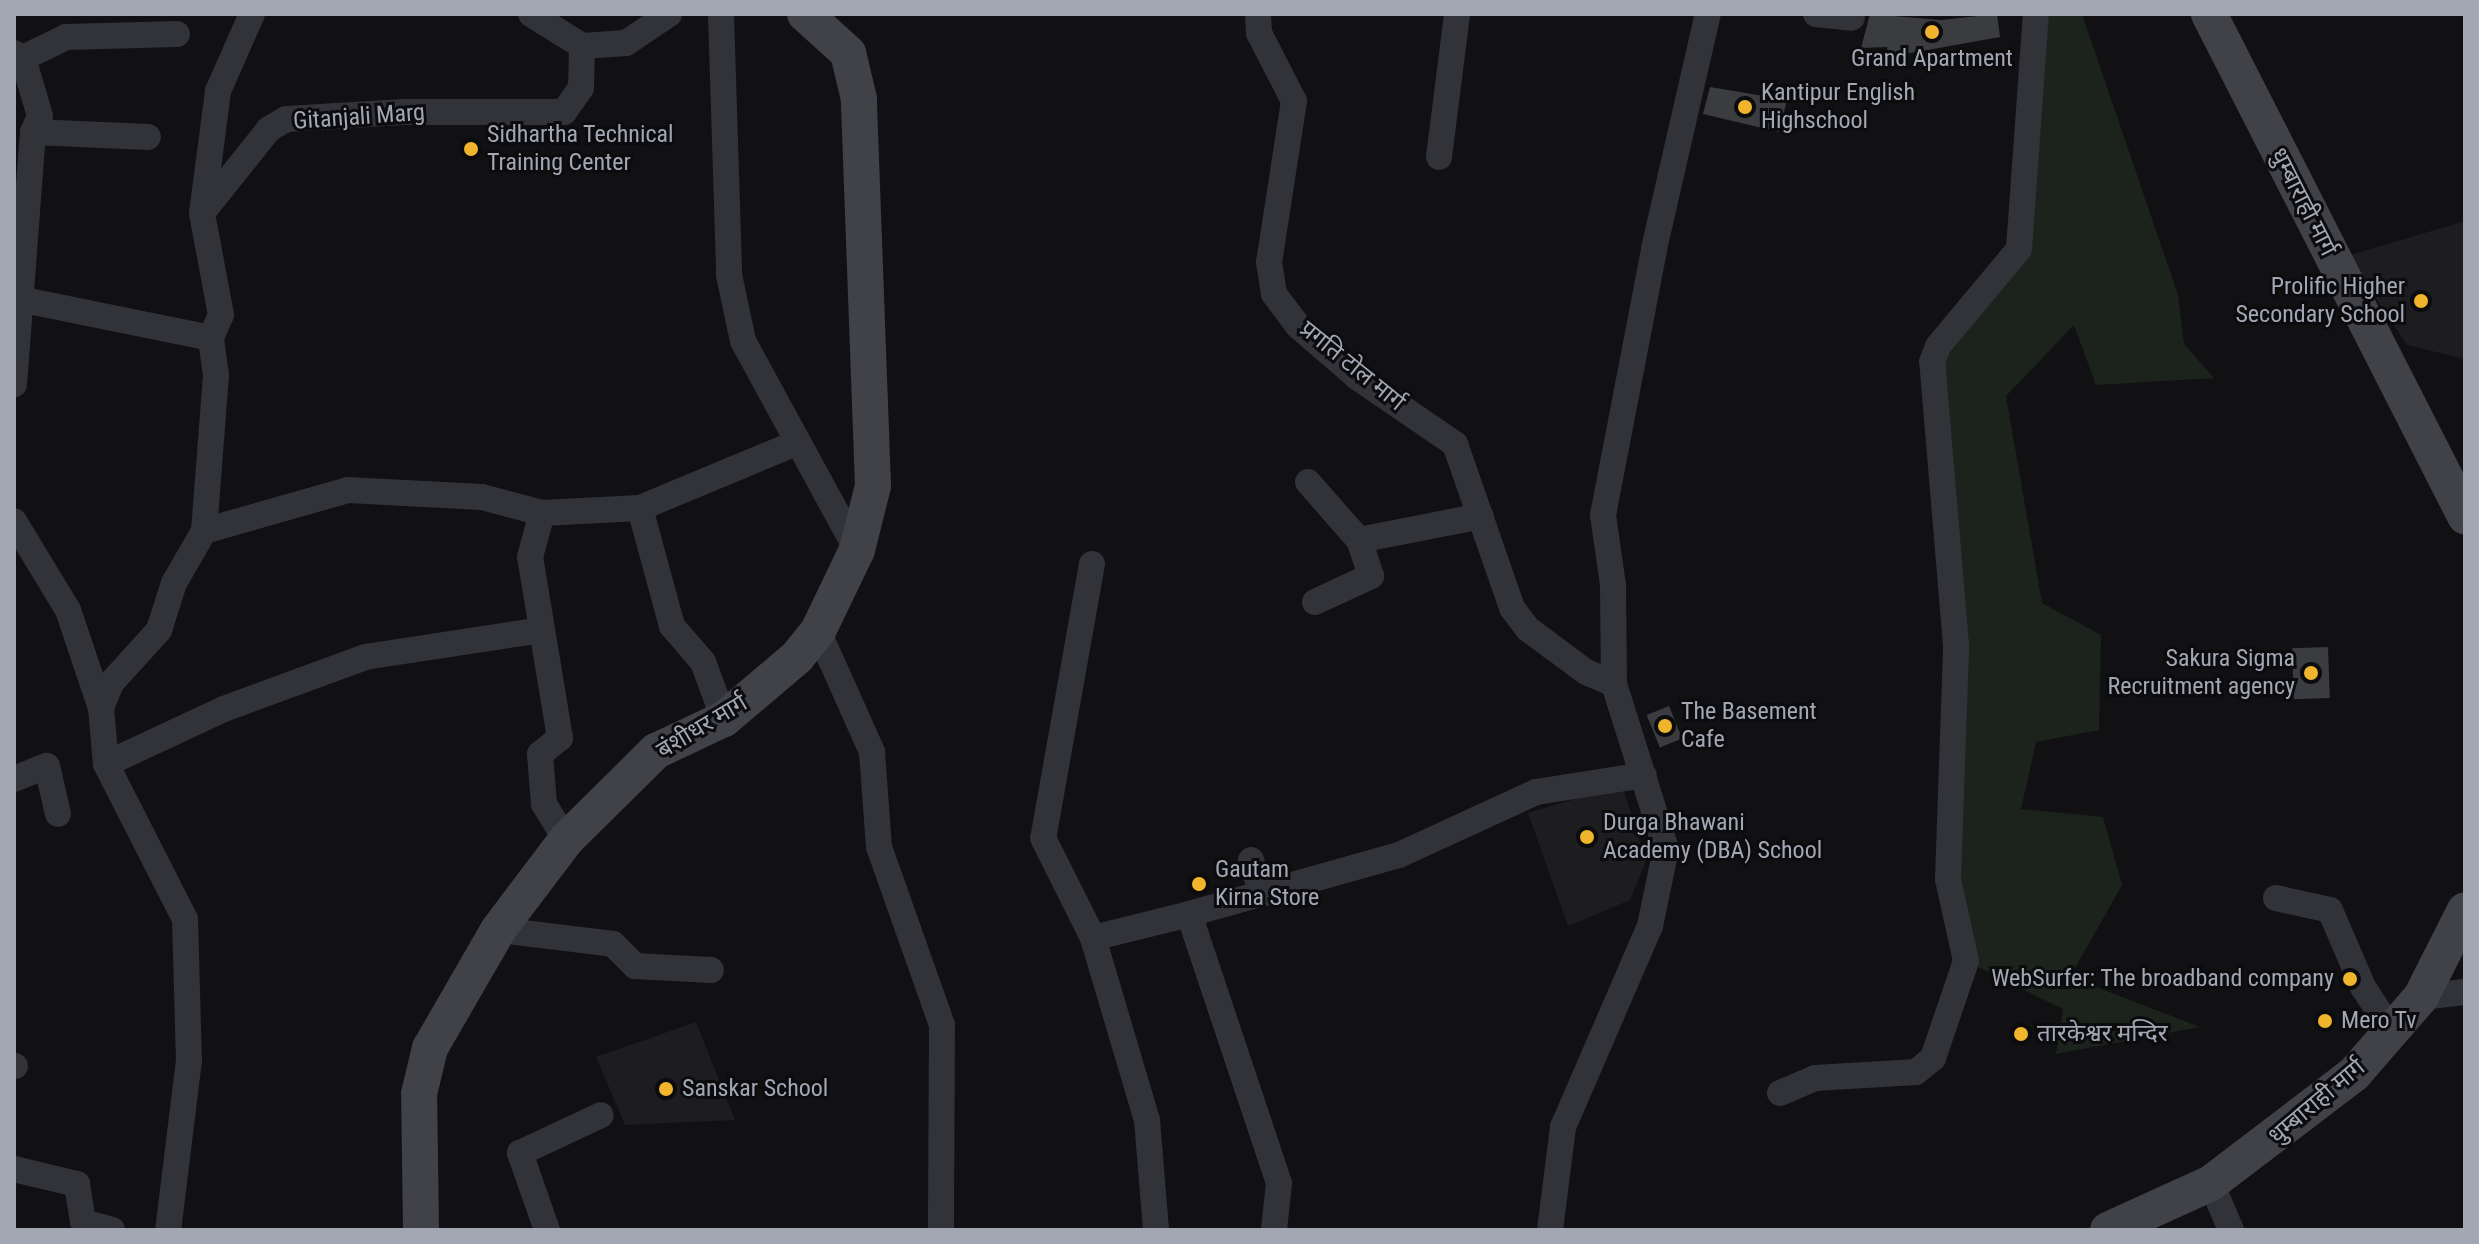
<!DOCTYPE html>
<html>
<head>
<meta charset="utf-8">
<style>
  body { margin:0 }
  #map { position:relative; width:2479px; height:1244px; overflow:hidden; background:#111113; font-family:"Roboto Condensed","Noto Sans Devanagari",sans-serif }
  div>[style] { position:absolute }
  .built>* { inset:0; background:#1d1d20 }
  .green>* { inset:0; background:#1c231d }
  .building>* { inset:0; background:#3b3c40; transform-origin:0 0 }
  .minor>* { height:26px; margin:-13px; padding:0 13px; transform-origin:13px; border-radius:13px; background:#323338 }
  .secondary>* { height:36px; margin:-18px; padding:0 18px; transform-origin:18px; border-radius:18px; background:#404248 }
  .dots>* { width:22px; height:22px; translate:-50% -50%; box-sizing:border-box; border:4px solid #0c0c0e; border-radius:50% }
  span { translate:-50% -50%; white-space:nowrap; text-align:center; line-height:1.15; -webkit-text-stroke:6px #0c0c0e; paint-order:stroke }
  .poi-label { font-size:24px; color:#a3a7b3 }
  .left { translate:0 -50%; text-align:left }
  .right { translate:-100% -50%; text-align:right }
  .street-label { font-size:24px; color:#a3a7b3 }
  .frame { position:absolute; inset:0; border:16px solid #a3a7b3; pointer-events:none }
</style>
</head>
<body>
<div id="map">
  <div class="built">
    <i style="clip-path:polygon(2465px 221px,2465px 359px,2407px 345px,2347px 256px)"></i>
    <i style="clip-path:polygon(1622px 785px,1646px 861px,1630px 900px,1568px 926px,1528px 813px)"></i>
    <i style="clip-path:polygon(696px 1022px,735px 1120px,625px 1125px,596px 1057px)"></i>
  </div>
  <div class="green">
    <i style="clip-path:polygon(2030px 14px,2082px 14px,2178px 295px,2184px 344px,2214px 378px,2096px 385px,2074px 325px,2006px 396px,2042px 603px,2101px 635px,2099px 730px,2036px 742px,2021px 809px,2103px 817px,2122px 885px,2070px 977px,2200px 1027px,2056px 1054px,2063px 1009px,1966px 961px,1950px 890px,1938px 346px,2023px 233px)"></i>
  </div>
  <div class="building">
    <i style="clip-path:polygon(1870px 14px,1941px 20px,1997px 14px,2000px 37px,1888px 57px,1887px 47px,1861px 48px)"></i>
    <i style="clip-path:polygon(1710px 87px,1787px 100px,1779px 132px,1703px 114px)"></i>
    <i style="left:2328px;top:647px;width:51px;height:36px;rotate:88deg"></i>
    <i style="left:1669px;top:706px;width:35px;height:24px;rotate:68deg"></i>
  </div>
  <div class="minor">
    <i style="left:721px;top:14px;width:261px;rotate:88.2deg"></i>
    <i style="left:729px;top:275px;width:67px;rotate:78deg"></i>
    <i style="left:743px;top:341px;width:238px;rotate:61.4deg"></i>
    <i style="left:1258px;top:14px;width:19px;rotate:87deg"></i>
    <i style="left:1259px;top:33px;width:76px;rotate:62.8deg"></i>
    <i style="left:1294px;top:101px;width:163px;rotate:98.8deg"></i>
    <i style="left:1269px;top:262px;width:32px;rotate:81deg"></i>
    <i style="left:1274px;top:294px;width:40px;rotate:53deg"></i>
    <i style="left:1298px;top:326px;width:78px;rotate:40.8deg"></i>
    <i style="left:1357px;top:377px;width:119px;rotate:34.4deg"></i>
    <i style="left:1455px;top:444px;width:174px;rotate:70.8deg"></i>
    <i style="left:1512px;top:608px;width:26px;rotate:53deg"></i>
    <i style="left:1528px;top:629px;width:72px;rotate:36.6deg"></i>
    <i style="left:1586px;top:672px;width:30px;rotate:23deg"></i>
    <i style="left:1816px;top:14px;width:36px;rotate:6deg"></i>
    <i style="left:582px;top:46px;width:44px;rotate:-3.9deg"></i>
    <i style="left:626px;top:43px;width:52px;rotate:-34deg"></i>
    <i style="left:14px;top:53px;width:10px;rotate:29deg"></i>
    <i style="left:23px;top:58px;width:60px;rotate:73.7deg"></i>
    <i style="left:40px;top:116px;width:17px;rotate:114deg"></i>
    <i style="left:33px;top:132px;width:253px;rotate:94.3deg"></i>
    <i style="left:23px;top:58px;width:48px;rotate:-26deg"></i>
    <i style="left:66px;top:37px;width:111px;rotate:-1.5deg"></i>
    <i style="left:33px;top:132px;width:115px;rotate:2.5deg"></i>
    <i style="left:1439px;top:157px;width:144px;rotate:-82.8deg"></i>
    <i style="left:202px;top:213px;width:123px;rotate:-82.5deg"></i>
    <i style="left:218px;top:91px;width:84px;rotate:-66.2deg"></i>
    <i style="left:14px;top:298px;width:201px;rotate:11.5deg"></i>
    <i style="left:211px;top:338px;width:25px;rotate:-67deg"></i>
    <i style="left:221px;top:315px;width:104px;rotate:-100.6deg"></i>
    <i style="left:202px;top:213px;width:107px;rotate:-51.4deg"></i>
    <i style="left:269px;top:129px;width:20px;rotate:-30deg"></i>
    <i style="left:286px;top:119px;width:118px;rotate:-3.4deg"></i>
    <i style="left:404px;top:112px;width:160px"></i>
    <i style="left:564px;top:112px;width:29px;rotate:-55deg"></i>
    <i style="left:581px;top:88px;width:42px;rotate:-88.6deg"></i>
    <i style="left:582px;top:46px;width:60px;rotate:-147.9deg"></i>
    <i style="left:1308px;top:482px;width:77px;rotate:48.7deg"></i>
    <i style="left:1359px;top:540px;width:124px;rotate:-11.1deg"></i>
    <i style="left:14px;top:521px;width:104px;rotate:58.8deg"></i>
    <i style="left:68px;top:610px;width:103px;rotate:71.4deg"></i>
    <i style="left:101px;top:708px;width:56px;rotate:84.9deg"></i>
    <i style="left:106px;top:764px;width:174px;rotate:63deg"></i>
    <i style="left:185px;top:919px;width:141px;rotate:88.4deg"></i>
    <i style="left:189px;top:1060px;width:171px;rotate:97deg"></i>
    <i style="left:204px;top:531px;width:150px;rotate:-15.9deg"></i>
    <i style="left:348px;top:490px;width:134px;rotate:3deg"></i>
    <i style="left:482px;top:497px;width:62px;rotate:14.9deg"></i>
    <i style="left:1092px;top:564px;width:278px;rotate:100.1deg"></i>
    <i style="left:1043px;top:838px;width:112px;rotate:63.4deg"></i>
    <i style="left:1093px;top:938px;width:190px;rotate:73.5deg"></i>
    <i style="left:1147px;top:1120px;width:110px;rotate:85.3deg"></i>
    <i style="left:1315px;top:602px;width:62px;rotate:-24.9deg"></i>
    <i style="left:1371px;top:576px;width:38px;rotate:-108deg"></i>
    <i style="left:818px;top:631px;width:133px;rotate:65.9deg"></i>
    <i style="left:872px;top:752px;width:95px;rotate:85.8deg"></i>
    <i style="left:879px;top:847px;width:189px;rotate:70.5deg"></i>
    <i style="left:942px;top:1025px;width:205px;rotate:90.3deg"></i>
    <i style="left:101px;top:708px;width:27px;rotate:-68deg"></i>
    <i style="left:111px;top:683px;width:72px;rotate:-47.8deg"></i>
    <i style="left:159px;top:630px;width:49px;rotate:-72.3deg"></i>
    <i style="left:174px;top:583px;width:60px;rotate:-60deg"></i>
    <i style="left:204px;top:531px;width:156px;rotate:-85.6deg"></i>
    <i style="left:216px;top:375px;width:37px;rotate:-98deg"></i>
    <i style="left:724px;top:719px;width:61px;rotate:-110.2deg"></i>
    <i style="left:703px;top:662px;width:48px;rotate:-130.7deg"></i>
    <i style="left:672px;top:626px;width:122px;rotate:-105.2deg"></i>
    <i style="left:640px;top:508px;width:169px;rotate:-22.6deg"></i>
    <i style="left:106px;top:764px;width:130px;rotate:-25deg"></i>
    <i style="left:224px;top:709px;width:150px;rotate:-20.2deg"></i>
    <i style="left:365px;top:657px;width:178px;rotate:-8.7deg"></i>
    <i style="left:14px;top:779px;width:35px;rotate:-22deg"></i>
    <i style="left:47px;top:766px;width:49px;rotate:77.1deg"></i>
    <i style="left:566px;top:840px;width:42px;rotate:-121.4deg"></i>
    <i style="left:544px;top:804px;width:50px;rotate:-94.6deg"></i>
    <i style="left:540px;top:754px;width:26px;rotate:-39deg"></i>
    <i style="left:560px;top:738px;width:183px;rotate:-99.4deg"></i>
    <i style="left:530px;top:557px;width:46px;rotate:-74.7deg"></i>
    <i style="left:542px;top:513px;width:98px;rotate:-2.9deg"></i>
    <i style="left:1251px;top:860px;width:36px;rotate:72deg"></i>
    <i style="left:2276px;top:898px;width:55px;rotate:12.5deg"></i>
    <i style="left:2330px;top:910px;width:84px;rotate:66.8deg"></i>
    <i style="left:2363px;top:987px;width:57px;rotate:57.1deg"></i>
    <i style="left:1189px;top:914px;width:218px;rotate:-15.7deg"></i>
    <i style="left:1399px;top:855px;width:151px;rotate:-24.7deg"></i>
    <i style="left:1536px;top:792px;width:109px;rotate:-8.9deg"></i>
    <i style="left:498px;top:930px;width:116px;rotate:6.9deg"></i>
    <i style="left:613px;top:944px;width:31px;rotate:45deg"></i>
    <i style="left:635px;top:966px;width:76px;rotate:3deg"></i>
    <i style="left:1093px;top:938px;width:99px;rotate:-14deg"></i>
    <i style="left:1189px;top:914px;width:284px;rotate:71.5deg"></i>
    <i style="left:1279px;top:1183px;width:47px;rotate:96.1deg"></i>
    <i style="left:2421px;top:997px;width:44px;rotate:-6.5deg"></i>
    <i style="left:14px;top:1066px;width:1px"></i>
    <i style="left:1780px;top:1093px;width:38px;rotate:-23deg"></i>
    <i style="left:1815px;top:1078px;width:101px;rotate:-3.4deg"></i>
    <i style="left:1916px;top:1072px;width:22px;rotate:-39deg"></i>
    <i style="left:1933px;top:1058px;width:102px;rotate:-71.2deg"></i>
    <i style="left:1966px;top:961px;width:84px;rotate:-102.4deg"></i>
    <i style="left:1948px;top:879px;width:234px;rotate:-88deg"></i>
    <i style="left:1956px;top:645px;width:284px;rotate:-94.8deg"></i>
    <i style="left:1932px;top:362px;width:17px;rotate:-69deg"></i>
    <i style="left:1938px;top:346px;width:126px;rotate:-50.1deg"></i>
    <i style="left:2019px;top:249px;width:236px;rotate:-85.9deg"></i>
    <i style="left:14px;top:1169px;width:65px;rotate:13.4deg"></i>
    <i style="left:77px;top:1184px;width:38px;rotate:81deg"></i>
    <i style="left:83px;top:1222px;width:30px;rotate:15deg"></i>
    <i style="left:2211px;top:1183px;width:51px;rotate:66.9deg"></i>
    <i style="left:547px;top:1230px;width:82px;rotate:-109.3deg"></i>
    <i style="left:520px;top:1153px;width:89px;rotate:-25.1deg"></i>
    <i style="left:1550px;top:1230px;width:104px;rotate:-82.8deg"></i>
    <i style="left:1563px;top:1127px;width:219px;rotate:-66.6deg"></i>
    <i style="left:1650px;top:926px;width:79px;rotate:-78.3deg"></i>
    <i style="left:1666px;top:849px;width:173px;rotate:-107.5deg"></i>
    <i style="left:1614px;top:684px;width:99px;rotate:-90.6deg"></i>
    <i style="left:1613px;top:585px;width:71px;rotate:-98.1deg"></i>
    <i style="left:1603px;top:515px;width:271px;rotate:-79.1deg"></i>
    <i style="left:1654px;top:249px;width:241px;rotate:-77.1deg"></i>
  </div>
  <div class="secondary">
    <i style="left:2209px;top:14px;width:564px;rotate:62.98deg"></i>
    <i style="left:421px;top:1230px;width:136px;rotate:-90.8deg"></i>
    <i style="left:419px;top:1094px;width:47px;rotate:-76.6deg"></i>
    <i style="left:430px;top:1048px;width:136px;rotate:-60deg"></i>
    <i style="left:498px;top:930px;width:113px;rotate:-52.9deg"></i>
    <i style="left:566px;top:840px;width:127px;rotate:-44.7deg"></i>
    <i style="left:656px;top:751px;width:75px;rotate:-25.2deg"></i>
    <i style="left:724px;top:719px;width:96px;rotate:-40.3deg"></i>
    <i style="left:797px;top:657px;width:33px;rotate:-51deg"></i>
    <i style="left:818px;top:631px;width:90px;rotate:-64.3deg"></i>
    <i style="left:857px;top:550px;width:66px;rotate:-76deg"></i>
    <i style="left:873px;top:486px;width:387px;rotate:-92.1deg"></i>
    <i style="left:859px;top:99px;width:47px;rotate:-103.4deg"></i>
    <i style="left:848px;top:53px;width:58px;rotate:-137.8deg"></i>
    <i style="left:2108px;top:1230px;width:113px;rotate:-24.5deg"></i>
    <i style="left:2211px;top:1183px;width:180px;rotate:-37.3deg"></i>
    <i style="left:2354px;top:1074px;width:102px;rotate:-49deg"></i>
    <i style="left:2421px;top:997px;width:97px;rotate:-63.2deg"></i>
  </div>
  <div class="dots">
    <i style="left:1932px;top:32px;background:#f0b52c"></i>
    <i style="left:1745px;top:107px;background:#f0b52c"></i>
    <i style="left:471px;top:149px;background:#f0b52c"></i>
    <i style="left:2421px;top:301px;background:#f0b52c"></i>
    <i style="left:2311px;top:673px;background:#f0b52c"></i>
    <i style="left:1665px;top:726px;background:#f0b52c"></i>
    <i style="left:1587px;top:837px;background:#f0b52c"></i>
    <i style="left:1199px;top:884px;background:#f0b52c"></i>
    <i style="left:2350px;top:979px;background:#f0b52c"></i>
    <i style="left:2325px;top:1021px;background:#f0b52c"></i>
    <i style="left:2021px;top:1034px;background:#f0b52c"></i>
    <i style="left:666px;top:1089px;background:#f0b52c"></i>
  </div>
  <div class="poi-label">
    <span style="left:1932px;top:59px">Grand Apartment</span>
    <span class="left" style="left:1761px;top:107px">Kantipur English<br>Highschool</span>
    <span class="left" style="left:487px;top:149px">Sidhartha Technical<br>Training Center</span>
    <span class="right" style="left:2405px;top:301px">Prolific Higher<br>Secondary School</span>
    <span class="right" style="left:2295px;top:673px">Sakura Sigma<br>Recruitment agency</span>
    <span class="left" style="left:1681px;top:726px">The Basement<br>Cafe</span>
    <span class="left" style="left:1603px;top:837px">Durga Bhawani<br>Academy (DBA) School</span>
    <span class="left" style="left:1215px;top:884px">Gautam<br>Kirna Store</span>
    <span class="right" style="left:2334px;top:979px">WebSurfer: The broadband company</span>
    <span class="left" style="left:2341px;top:1021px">Mero Tv</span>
    <span class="left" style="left:2037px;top:1034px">तारकेश्वर मन्दिर</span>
    <span class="left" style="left:682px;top:1089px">Sanskar School</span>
  </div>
  <div class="street-label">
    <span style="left:359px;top:117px;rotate:-4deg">Gitanjali Marg</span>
    <span style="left:2303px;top:202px;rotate:63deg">धुम्बाराही मार्ग</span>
    <span style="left:1352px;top:366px;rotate:39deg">प्रगति टोल मार्ग</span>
    <span style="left:702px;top:727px;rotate:-31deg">बंशीधर मार्ग</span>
    <span style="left:2317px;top:1102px;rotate:-40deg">धुम्बाराही मार्ग</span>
  </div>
  <div class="frame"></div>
</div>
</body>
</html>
